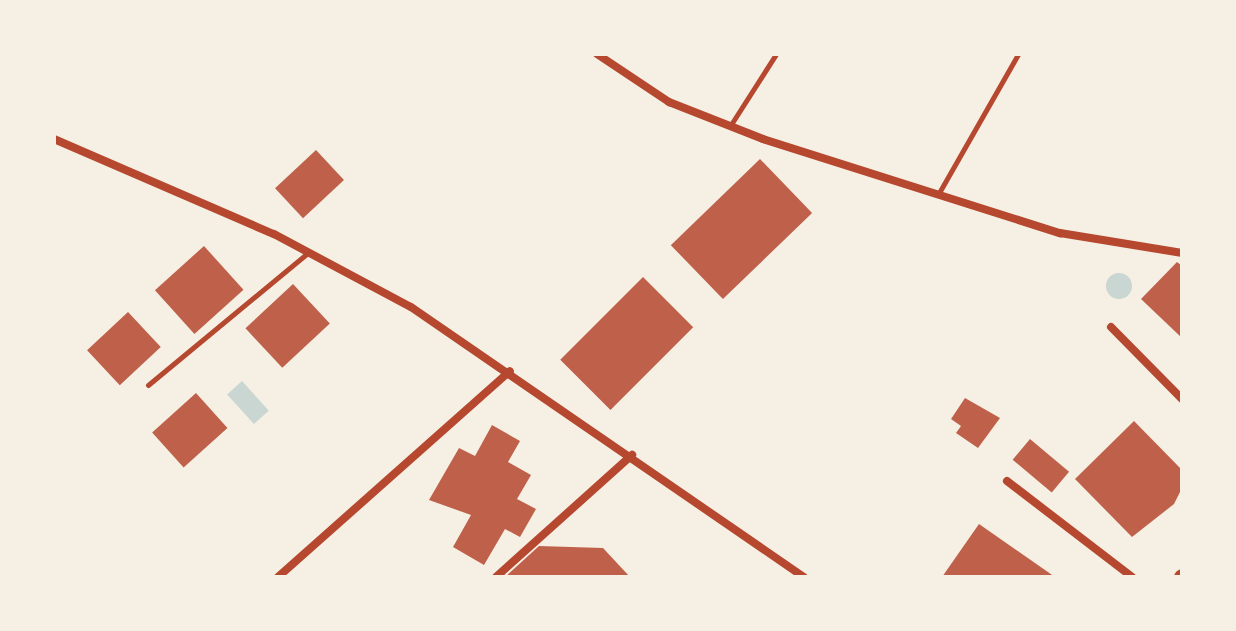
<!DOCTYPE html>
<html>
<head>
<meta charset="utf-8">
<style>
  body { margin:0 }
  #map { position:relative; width:1236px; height:631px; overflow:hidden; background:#f6efe4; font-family:Montserrat,sans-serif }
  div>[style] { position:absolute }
  .water>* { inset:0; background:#c9d6d2; transform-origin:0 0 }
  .round { border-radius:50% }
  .building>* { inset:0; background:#bf614a; transform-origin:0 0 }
  .service>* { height:5px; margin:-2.5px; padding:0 2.5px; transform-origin:2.5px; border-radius:2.5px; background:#b5482f }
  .minor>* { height:8px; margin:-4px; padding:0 4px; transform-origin:4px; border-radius:4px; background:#b5482f }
  .secondary>* { height:14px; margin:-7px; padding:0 7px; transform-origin:7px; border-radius:7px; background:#b5482f }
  span { translate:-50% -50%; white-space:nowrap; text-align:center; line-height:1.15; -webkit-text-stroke:7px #f6efe4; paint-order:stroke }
  .frame { position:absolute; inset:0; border:56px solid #f6efe4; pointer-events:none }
</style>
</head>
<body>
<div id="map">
  <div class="water">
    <i class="round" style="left:1106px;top:273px;width:26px;height:26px"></i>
    <i style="left:242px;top:381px;width:40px;height:20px;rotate:48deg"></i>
  </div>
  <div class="building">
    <i style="left:316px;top:150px;width:41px;height:56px;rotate:47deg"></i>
    <i style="left:760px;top:159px;width:75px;height:124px;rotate:46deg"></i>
    <i style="left:204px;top:246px;width:59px;height:66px;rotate:48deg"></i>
    <i style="clip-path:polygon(1177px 262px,1182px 266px,1182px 338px,1141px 299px)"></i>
    <i style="left:643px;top:277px;width:71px;height:117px;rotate:45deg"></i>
    <i style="left:293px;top:284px;width:54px;height:65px;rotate:47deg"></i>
    <i style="left:128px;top:312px;width:48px;height:56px;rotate:47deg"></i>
    <i style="left:196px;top:393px;width:47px;height:59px;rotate:48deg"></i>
    <i style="clip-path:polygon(965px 398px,1000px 418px,978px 448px,956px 433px,961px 426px,951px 419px)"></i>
    <i style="clip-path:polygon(1134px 421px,1182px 470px,1182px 488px,1174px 504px,1132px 537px,1075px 479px)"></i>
    <i style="clip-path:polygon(492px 425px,520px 441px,508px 462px,531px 475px,517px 499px,536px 509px,520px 537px,505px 529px,484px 565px,453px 547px,471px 515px,429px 500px,459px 448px,475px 456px)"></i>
    <i style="left:1030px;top:439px;width:51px;height:27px;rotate:40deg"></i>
    <i style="clip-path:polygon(979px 524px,1055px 577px,942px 577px)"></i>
    <i style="clip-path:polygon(539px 546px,603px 548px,630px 577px,505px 577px)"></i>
  </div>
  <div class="service">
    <i style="left:730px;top:126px;width:85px;rotate:-57.4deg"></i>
    <i style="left:940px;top:191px;width:158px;rotate:-60.3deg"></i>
    <i style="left:148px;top:385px;width:209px;rotate:-39.6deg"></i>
  </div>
  <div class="minor">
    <i style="left:597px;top:54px;width:87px;rotate:33.7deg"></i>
    <i style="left:669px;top:102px;width:101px;rotate:21.5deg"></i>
    <i style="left:763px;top:139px;width:312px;rotate:17.6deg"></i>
    <i style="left:1060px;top:233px;width:124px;rotate:9.3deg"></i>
    <i style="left:54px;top:139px;width:240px;rotate:23.4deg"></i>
    <i style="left:274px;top:234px;width:155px;rotate:28.1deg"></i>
    <i style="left:411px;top:307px;width:477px;rotate:34.5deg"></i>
    <i style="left:1111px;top:327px;width:101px;rotate:45.4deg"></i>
    <i style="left:1007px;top:481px;width:158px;rotate:37.5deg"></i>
    <i style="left:278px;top:577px;width:310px;rotate:-41.6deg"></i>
    <i style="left:496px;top:577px;width:183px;rotate:-41.9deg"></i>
  </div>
  <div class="secondary">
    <i style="left:1181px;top:577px;width:1px;rotate:-45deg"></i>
  </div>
  <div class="frame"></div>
</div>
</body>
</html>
